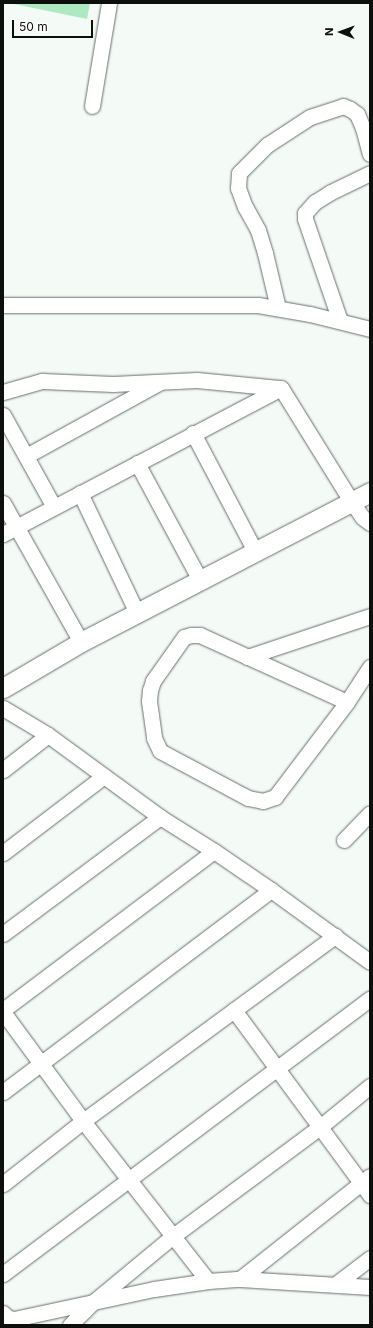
<!DOCTYPE html>
<html>
<head>
<meta charset="utf-8">
<style>
  body { margin:0 }
  #map { position:relative; width:373px; height:1328px; overflow:hidden; background:#f4faf6; font-family:Inter,sans-serif }
  div>[style] { position:absolute }
  .green>* { inset:0; background:#ade9c1 }
  .roads { filter:drop-shadow(0 0 1px #696e6a) drop-shadow(0 0 1px #696e6a) }
  .minor>* { height:15px; margin:-7.5px; padding:0 7.5px; transform-origin:7.5px; border-radius:7.5px; background:#fff }
  .major>* { height:19px; margin:-9.5px; padding:0 9.5px; transform-origin:9.5px; border-radius:9.5px; background:#fff }
  span { translate:-50% -50%; white-space:nowrap; text-align:center; line-height:1.15; -webkit-text-stroke:3px #fff; paint-order:stroke }
  .frame { position:absolute; inset:0; border:4px solid #0d0f0d; pointer-events:none }
  .north { position:absolute; left:321px; top:12px; width:40px; height:40px; -webkit-text-stroke:3px #fff; paint-order:stroke; rotate:271deg; font-size:11px; font-weight:700; line-height:16px; text-align:center; color:#0d0f0d }
  .north::after { content:''; display:block; margin:auto; width:14px; height:18px; background:#0d0f0d; clip-path:polygon(50% 0,100% 100%,50% 72%,0 100%) }
  .scale { position:absolute; left:12px; top:20px; width:81px; height:18px; box-sizing:border-box; border:2px solid #0d0f0d; border-top:0; padding-left:5px; font-size:12px; line-height:14px; white-space:nowrap; color:#0d0f0d; -webkit-text-stroke:3px #fff; paint-order:stroke }
</style>
</head>
<body>
<div id="map">
  <div class="green">
    <i style="clip-path:polygon(9px 3px,90px 3px,87px 19px)"></i>
  </div>
  <div class="roads">
    <div class="minor">
      <i style="left:92px;top:106px;width:104px;rotate:-80.6deg"></i>
      <i style="left:3px;top:305px;width:255px"></i>
      <i style="left:258px;top:305px;width:53px;rotate:9.8deg"></i>
      <i style="left:310px;top:314px;width:62px;rotate:14deg"></i>
      <i style="left:278px;top:308px;width:57px;rotate:-103.3deg"></i>
      <i style="left:265px;top:253px;width:24px;rotate:-107deg"></i>
      <i style="left:258px;top:230px;width:26px;rotate:-119deg"></i>
      <i style="left:245px;top:207px;width:20px;rotate:-110deg"></i>
      <i style="left:238px;top:188px;width:15px;rotate:-86deg"></i>
      <i style="left:239px;top:173px;width:40px;rotate:-45deg"></i>
      <i style="left:267px;top:145px;width:51px;rotate:-33.1deg"></i>
      <i style="left:310px;top:117px;width:35px;rotate:-18deg"></i>
      <i style="left:343px;top:106px;width:8px;rotate:23deg"></i>
      <i style="left:350px;top:109px;width:9px;rotate:36deg"></i>
      <i style="left:357px;top:114px;width:15px;rotate:67deg"></i>
      <i style="left:363px;top:128px;width:27px;rotate:75deg"></i>
      <i style="left:340px;top:321px;width:108px;rotate:-108.9deg"></i>
      <i style="left:305px;top:219px;width:6px;rotate:-90deg"></i>
      <i style="left:305px;top:213px;width:15px;rotate:-48deg"></i>
      <i style="left:315px;top:202px;width:19px;rotate:-32deg"></i>
      <i style="left:331px;top:192px;width:43px;rotate:-26deg"></i>
      <i style="left:3px;top:392px;width:41px;rotate:-15.8deg"></i>
      <i style="left:42px;top:381px;width:71px;rotate:2.4deg"></i>
      <i style="left:113px;top:384px;width:84px;rotate:-2.7deg"></i>
      <i style="left:197px;top:380px;width:82px;rotate:5.6deg"></i>
      <i style="left:3px;top:415px;width:105px;rotate:61deg"></i>
      <i style="left:193px;top:433px;width:133px;rotate:62.3deg"></i>
      <i style="left:26px;top:456px;width:152px;rotate:-28.8deg"></i>
      <i style="left:137px;top:463px;width:133px;rotate:61.7deg"></i>
      <i style="left:80px;top:493px;width:133px;rotate:64.6deg"></i>
      <i style="left:3px;top:503px;width:159px;rotate:60.7deg"></i>
      <i style="left:3px;top:534px;width:314px;rotate:-27.7deg"></i>
      <i style="left:281px;top:388px;width:133px;rotate:58.2deg"></i>
      <i style="left:351px;top:501px;width:19px;rotate:55deg"></i>
      <i style="left:362px;top:517px;width:10px;rotate:37deg"></i>
      <i style="left:247px;top:657px;width:130px;rotate:-18.4deg"></i>
      <i style="left:347px;top:702px;width:162px;rotate:-155.5deg"></i>
      <i style="left:200px;top:635px;width:9px;rotate:180deg"></i>
      <i style="left:191px;top:635px;width:7px;rotate:164deg"></i>
      <i style="left:184px;top:637px;width:54px;rotate:125.2deg"></i>
      <i style="left:153px;top:681px;width:9px;rotate:108deg"></i>
      <i style="left:150px;top:690px;width:11px;rotate:95deg"></i>
      <i style="left:149px;top:701px;width:37px;rotate:82deg"></i>
      <i style="left:154px;top:738px;width:14px;rotate:65deg"></i>
      <i style="left:160px;top:751px;width:100px;rotate:28.1deg"></i>
      <i style="left:248px;top:798px;width:15px;rotate:11deg"></i>
      <i style="left:263px;top:801px;width:13px;rotate:-18deg"></i>
      <i style="left:275px;top:797px;width:119px;rotate:-52.8deg"></i>
      <i style="left:347px;top:702px;width:42px;rotate:-56.7deg"></i>
      <i style="left:3px;top:708px;width:52px;rotate:31deg"></i>
      <i style="left:48px;top:735px;width:139px;rotate:36.2deg"></i>
      <i style="left:160px;top:817px;width:64px;rotate:32.2deg"></i>
      <i style="left:214px;top:851px;width:69px;rotate:34.4deg"></i>
      <i style="left:271px;top:890px;width:122px;rotate:36deg"></i>
      <i style="left:3px;top:770px;width:57px;rotate:-37.9deg"></i>
      <i style="left:344px;top:840px;width:37px;rotate:-46deg"></i>
      <i style="left:3px;top:853px;width:127px;rotate:-37.3deg"></i>
      <i style="left:3px;top:934px;width:196px;rotate:-36.7deg"></i>
      <i style="left:3px;top:1010px;width:264px;rotate:-37deg"></i>
      <i style="left:234px;top:1010px;width:230px;rotate:53.7deg"></i>
      <i style="left:3px;top:1012px;width:135px;rotate:53.7deg"></i>
      <i style="left:83px;top:1121px;width:203px;rotate:52deg"></i>
      <i style="left:3px;top:1092px;width:336px;rotate:-37deg"></i>
      <i style="left:3px;top:1184px;width:102px;rotate:-38.2deg"></i>
      <i style="left:83px;top:1121px;width:313px;rotate:-36.3deg"></i>
      <i style="left:3px;top:1274px;width:459px;rotate:-36.9deg"></i>
      <i style="left:240px;top:1279px;width:166px;rotate:-38.4deg"></i>
      <i style="left:336px;top:1284px;width:43px;rotate:-37.4deg"></i>
      <i style="left:3px;top:1313px;width:7px;rotate:45deg"></i>
      <i style="left:8px;top:1318px;width:6px;rotate:9deg"></i>
      <i style="left:14px;top:1319px;width:143px;rotate:-12.1deg"></i>
      <i style="left:154px;top:1289px;width:55px;rotate:-8.4deg"></i>
      <i style="left:208px;top:1281px;width:32px;rotate:-4deg"></i>
      <i style="left:240px;top:1279px;width:130px;rotate:3.5deg"></i>
      <i style="left:70px;top:1325px;width:31px;rotate:-45deg"></i>
      <i style="left:92px;top:1303px;width:105px;rotate:-39.6deg"></i>
      <i style="left:173px;top:1236px;width:183px;rotate:-36.6deg"></i>
      <i style="left:320px;top:1127px;width:65px;rotate:-39.4deg"></i>
    </div>
    <div class="major">
      <i style="left:3px;top:688px;width:91px;rotate:-30.5deg"></i>
      <i style="left:81px;top:642px;width:326px;rotate:-27.4deg"></i>
    </div>
  </div>
  <div class="frame"></div>
  <div class="north">N</div>
  <div class="scale">50 m</div>
</div>
</body>
</html>
